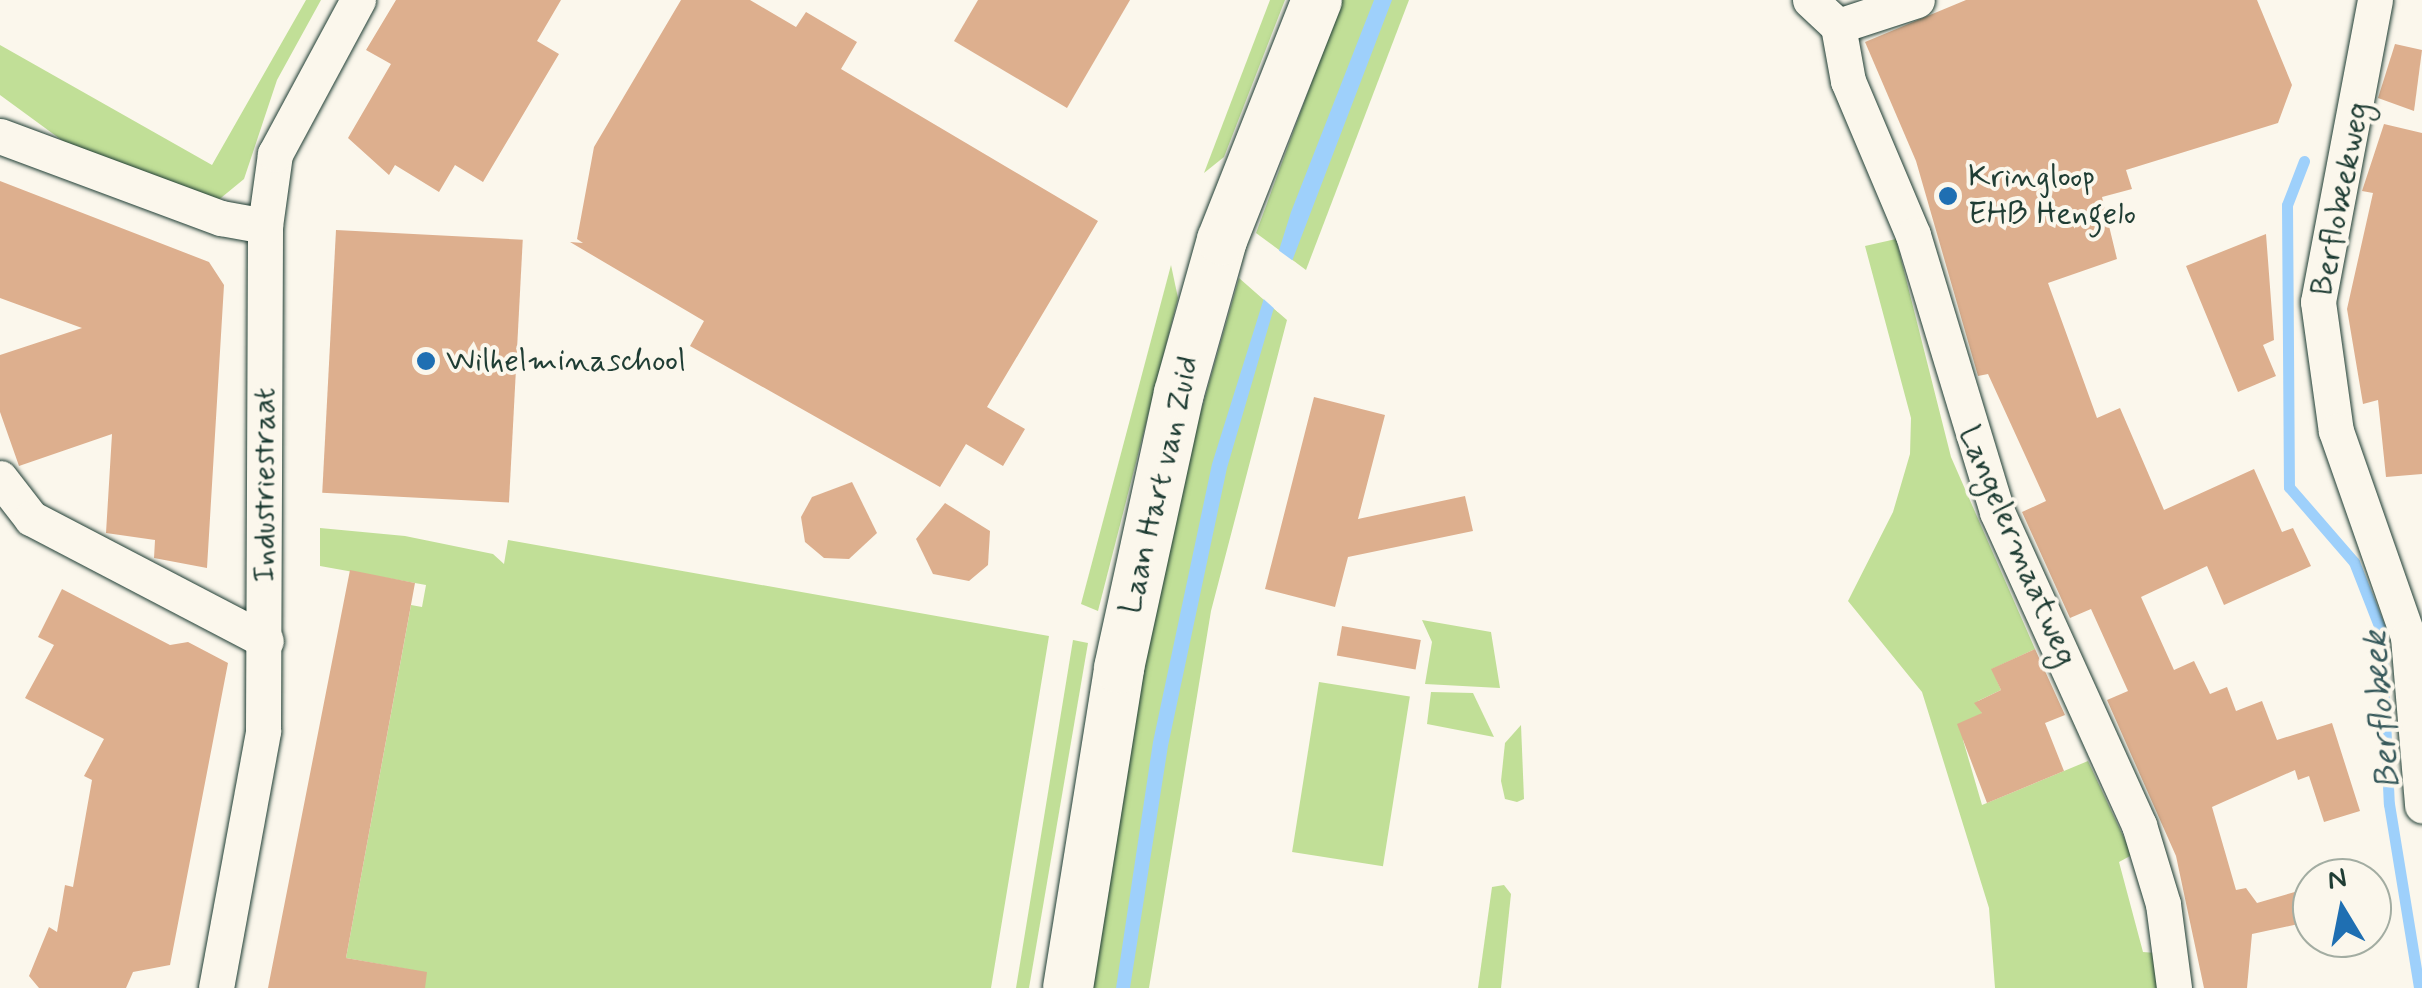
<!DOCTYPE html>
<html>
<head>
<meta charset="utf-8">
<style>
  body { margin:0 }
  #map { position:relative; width:2422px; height:988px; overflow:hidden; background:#fbf7ec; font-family:Mynerve,sans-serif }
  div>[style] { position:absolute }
  .green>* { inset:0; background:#c1df97; transform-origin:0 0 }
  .water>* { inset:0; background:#9ed0fb }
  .pier>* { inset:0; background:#fbf7ec }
  .stream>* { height:11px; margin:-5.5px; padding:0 5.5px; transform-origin:5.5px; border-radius:5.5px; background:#9ed0fb }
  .building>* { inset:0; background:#ddaf8e; transform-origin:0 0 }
  .roads { filter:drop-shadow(0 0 2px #1f3d34) drop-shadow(0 0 2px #1f3d34) }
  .street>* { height:35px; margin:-17.5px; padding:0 17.5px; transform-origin:17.5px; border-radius:17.5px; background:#fbf7ec }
  .secondary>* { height:50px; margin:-25px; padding:0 25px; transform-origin:25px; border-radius:25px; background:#fbf7ec }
  .dots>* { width:28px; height:28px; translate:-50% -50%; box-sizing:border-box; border:5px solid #fbf7ec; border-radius:50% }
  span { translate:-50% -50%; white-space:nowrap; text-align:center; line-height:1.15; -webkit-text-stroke:8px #fbf7ec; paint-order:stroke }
  .poi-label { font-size:32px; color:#1f3d34 }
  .left { translate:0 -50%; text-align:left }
  .street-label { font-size:32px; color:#1f3d34 }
  .water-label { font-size:35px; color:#385a5c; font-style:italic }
  .north { position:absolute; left:2292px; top:858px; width:100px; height:100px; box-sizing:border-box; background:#fbf7ec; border:2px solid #a3ada2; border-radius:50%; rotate:350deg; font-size:28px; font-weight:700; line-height:40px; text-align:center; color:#1f3d34 }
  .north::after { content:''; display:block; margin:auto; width:35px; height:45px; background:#1f6fb2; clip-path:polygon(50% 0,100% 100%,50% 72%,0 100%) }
</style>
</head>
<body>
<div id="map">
  <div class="green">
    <i style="clip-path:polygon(306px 0,321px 0,277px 80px,244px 179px,216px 202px,67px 144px,0 95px,0 45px,212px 165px)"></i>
    <i style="clip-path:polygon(1270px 0,1285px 0,1224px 157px,1204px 173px)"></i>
    <i style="clip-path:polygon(1342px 0,1409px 0,1306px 270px,1256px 233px)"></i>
    <i style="clip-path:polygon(1896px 239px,1951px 457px,2035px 649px,1992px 669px,2001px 690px,1978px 701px,1982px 713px,1963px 740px,1982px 805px,2088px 761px,2132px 855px,2119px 862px,2143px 952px,2156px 953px,2157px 988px,1995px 988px,1989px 908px,1922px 692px,1848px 601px,1893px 512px,1910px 454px,1911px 418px,1865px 246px)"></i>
    <i style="clip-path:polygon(1171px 265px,1178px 298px,1098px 611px,1081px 604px)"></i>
    <i style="clip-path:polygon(1239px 278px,1287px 320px,1211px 611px,1149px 988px,1090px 988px,1106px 856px,1187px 460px)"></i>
    <i style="clip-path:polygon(320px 528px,405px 536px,493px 554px,504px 564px,508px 540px,1049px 636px,991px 988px,410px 988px,412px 970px,346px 958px,411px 605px,422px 607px,426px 585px,320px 566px)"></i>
    <i style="clip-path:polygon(1422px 620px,1491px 632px,1500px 688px,1425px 684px,1432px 642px)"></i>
    <i style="clip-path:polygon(1073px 640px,1088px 643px,1029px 988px,1016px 988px)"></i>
    <i style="left:1319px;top:682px;width:92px;height:172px;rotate:9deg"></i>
    <i style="clip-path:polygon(1431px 692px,1473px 693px,1494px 737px,1427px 724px)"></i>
    <i style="clip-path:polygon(1521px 725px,1524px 799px,1517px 802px,1505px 799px,1501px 781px,1505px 743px)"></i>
    <i style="clip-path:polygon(1504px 885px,1511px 894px,1501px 988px,1478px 988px,1492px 887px)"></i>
  </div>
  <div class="water">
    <i style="clip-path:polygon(1374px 0,1392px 0,1273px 311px,1227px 468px,1168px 746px,1130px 988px,1116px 988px,1153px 742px,1212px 464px,1291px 212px)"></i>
  </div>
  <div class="pier">
    <i style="clip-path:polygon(1274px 247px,1296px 263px,1278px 312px,1258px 294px)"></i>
  </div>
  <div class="stream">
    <i style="left:2304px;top:161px;width:47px;rotate:111.1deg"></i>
    <i style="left:2287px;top:205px;width:282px;rotate:89.6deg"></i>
    <i style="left:2289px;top:487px;width:99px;rotate:49.1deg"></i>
    <i style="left:2354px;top:562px;width:74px;rotate:68.6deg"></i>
    <i style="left:2381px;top:631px;width:173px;rotate:87.4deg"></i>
    <i style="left:2389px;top:804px;width:186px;rotate:80.7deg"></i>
  </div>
  <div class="building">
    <i style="clip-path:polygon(396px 0,561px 0,537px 41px,559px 54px,483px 182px,455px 165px,439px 192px,395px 165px,389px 175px,348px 138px,391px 64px,366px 50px)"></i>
    <i style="clip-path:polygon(681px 0,750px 0,796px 27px,806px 12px,857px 42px,841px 69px,1098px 221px,987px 407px,1025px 429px,1003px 466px,966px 444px,940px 487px,690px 346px,704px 321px,570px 242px,583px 243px,577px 239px,594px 147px)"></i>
    <i style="clip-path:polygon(978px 0,1130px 0,1067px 108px,954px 41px)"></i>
    <i style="clip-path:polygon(1966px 0,2257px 0,2292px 85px,2278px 123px,2126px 170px,2132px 189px,2102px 197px,2117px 259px,2048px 283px,2097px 418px,2120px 408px,2164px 510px,2254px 469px,2282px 532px,2293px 528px,2311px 566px,2224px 605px,2207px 566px,2141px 597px,2174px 670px,2194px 661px,2210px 694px,2227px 687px,2236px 711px,2262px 701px,2277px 740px,2332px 723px,2360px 811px,2324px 822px,2309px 776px,2298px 780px,2295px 770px,2212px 807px,2236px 890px,2246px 888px,2257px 903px,2312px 887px,2312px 921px,2252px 934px,2247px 988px,2204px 988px,2176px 856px,2107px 700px,2128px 691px,2091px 609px,2070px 618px,2022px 512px,2046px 501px,1988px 374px,1978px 376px,1916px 161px,1865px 42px)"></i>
    <i style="clip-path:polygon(2395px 44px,2422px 50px,2414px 111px,2378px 98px)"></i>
    <i style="clip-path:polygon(2384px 124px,2422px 133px,2422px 474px,2386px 477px,2378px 400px,2363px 404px,2347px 309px,2373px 193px,2362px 191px)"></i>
    <i style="clip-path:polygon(0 181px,209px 262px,224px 285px,207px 568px,154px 558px,155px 540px,106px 533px,112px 434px,19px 466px,0 412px,0 355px,82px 328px,0 298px)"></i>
    <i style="left:336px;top:230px;width:187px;height:263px;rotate:3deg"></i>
    <i style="clip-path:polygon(2266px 234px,2274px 340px,2263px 345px,2276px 376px,2238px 392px,2186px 266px)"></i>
    <i style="clip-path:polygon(1314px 397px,1385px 415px,1358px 519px,1465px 496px,1473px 531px,1348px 557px,1335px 607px,1265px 589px)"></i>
    <i style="clip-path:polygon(852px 482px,877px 533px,849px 559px,824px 558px,805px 542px,801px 517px,812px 497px)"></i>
    <i style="clip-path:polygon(945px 503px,990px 531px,988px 565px,969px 581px,933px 574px,916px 539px)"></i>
    <i style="clip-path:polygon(350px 570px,415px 583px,346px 958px,427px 972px,425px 988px,268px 988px)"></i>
    <i style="clip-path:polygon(62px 589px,170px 645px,188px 642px,228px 663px,170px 965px,133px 972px,126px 988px,39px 988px,29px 976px,49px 927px,57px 932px,65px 885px,73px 887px,92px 780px,84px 776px,104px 739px,25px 698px,54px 645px,38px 637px)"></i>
    <i style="left:1342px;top:626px;width:80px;height:30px;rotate:10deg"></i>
    <i style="clip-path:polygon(2035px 649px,2065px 715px,2045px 723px,2064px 771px,1987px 803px,1957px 724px,1982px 713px,1974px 703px,2001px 690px,1991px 669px)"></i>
  </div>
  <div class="roads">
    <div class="street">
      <i style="left:1810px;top:0;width:38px;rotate:43deg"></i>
      <i style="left:2375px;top:0;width:307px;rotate:100.7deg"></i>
      <i style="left:2318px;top:302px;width:130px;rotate:82.1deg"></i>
      <i style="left:2336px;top:431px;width:218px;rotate:70.7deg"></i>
      <i style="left:2408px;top:637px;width:169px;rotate:85.2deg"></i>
      <i style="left:1838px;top:26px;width:56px;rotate:79.7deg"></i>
      <i style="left:1848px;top:81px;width:167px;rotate:67.1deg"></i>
      <i style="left:1913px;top:235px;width:289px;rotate:73.1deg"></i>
      <i style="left:1997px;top:512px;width:344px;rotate:65.6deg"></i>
      <i style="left:2139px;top:825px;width:83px;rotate:73.1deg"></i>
      <i style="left:2163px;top:904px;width:85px;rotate:82.5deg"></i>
      <i style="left:1838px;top:26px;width:83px;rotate:-18.2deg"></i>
      <i style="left:0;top:136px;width:236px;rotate:20.4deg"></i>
      <i style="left:221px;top:218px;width:45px;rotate:10.3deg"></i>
      <i style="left:0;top:478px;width:51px;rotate:52.2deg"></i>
      <i style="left:31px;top:518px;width:265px;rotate:27.6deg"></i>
      <i style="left:216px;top:988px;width:261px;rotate:-79.6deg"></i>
      <i style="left:263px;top:731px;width:505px;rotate:-89.77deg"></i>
      <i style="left:265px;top:226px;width:73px;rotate:-82.1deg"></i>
      <i style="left:275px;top:154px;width:175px;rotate:-61.7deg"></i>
    </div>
    <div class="secondary">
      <i style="left:1068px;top:988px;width:324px;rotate:-80.9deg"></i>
      <i style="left:1119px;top:668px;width:281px;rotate:-77.7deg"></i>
      <i style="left:1179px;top:393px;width:159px;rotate:-74.3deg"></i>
      <i style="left:1222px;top:240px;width:258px;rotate:-68.4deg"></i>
    </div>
  </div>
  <div class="dots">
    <i style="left:1948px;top:196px;background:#1f6fb2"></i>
    <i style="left:426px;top:361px;background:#1f6fb2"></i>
  </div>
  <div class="poi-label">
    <span class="left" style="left:1968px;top:196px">Kringloop<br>EHB Hengelo</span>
    <span class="left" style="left:446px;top:361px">Wilhelminaschool</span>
  </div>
  <div class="street-label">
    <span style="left:2341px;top:199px;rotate:-79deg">Berflobeekweg</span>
    <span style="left:265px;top:485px;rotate:-90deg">Industriestraat</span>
    <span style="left:1160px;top:485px;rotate:-77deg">Laan Hart van Zuid</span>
    <span style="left:2017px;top:546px;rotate:67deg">Langelermaatweg</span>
  </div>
  <div class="water-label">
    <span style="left:2382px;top:710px;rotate:-95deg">Berflobeek</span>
  </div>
  <div class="north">N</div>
</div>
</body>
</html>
